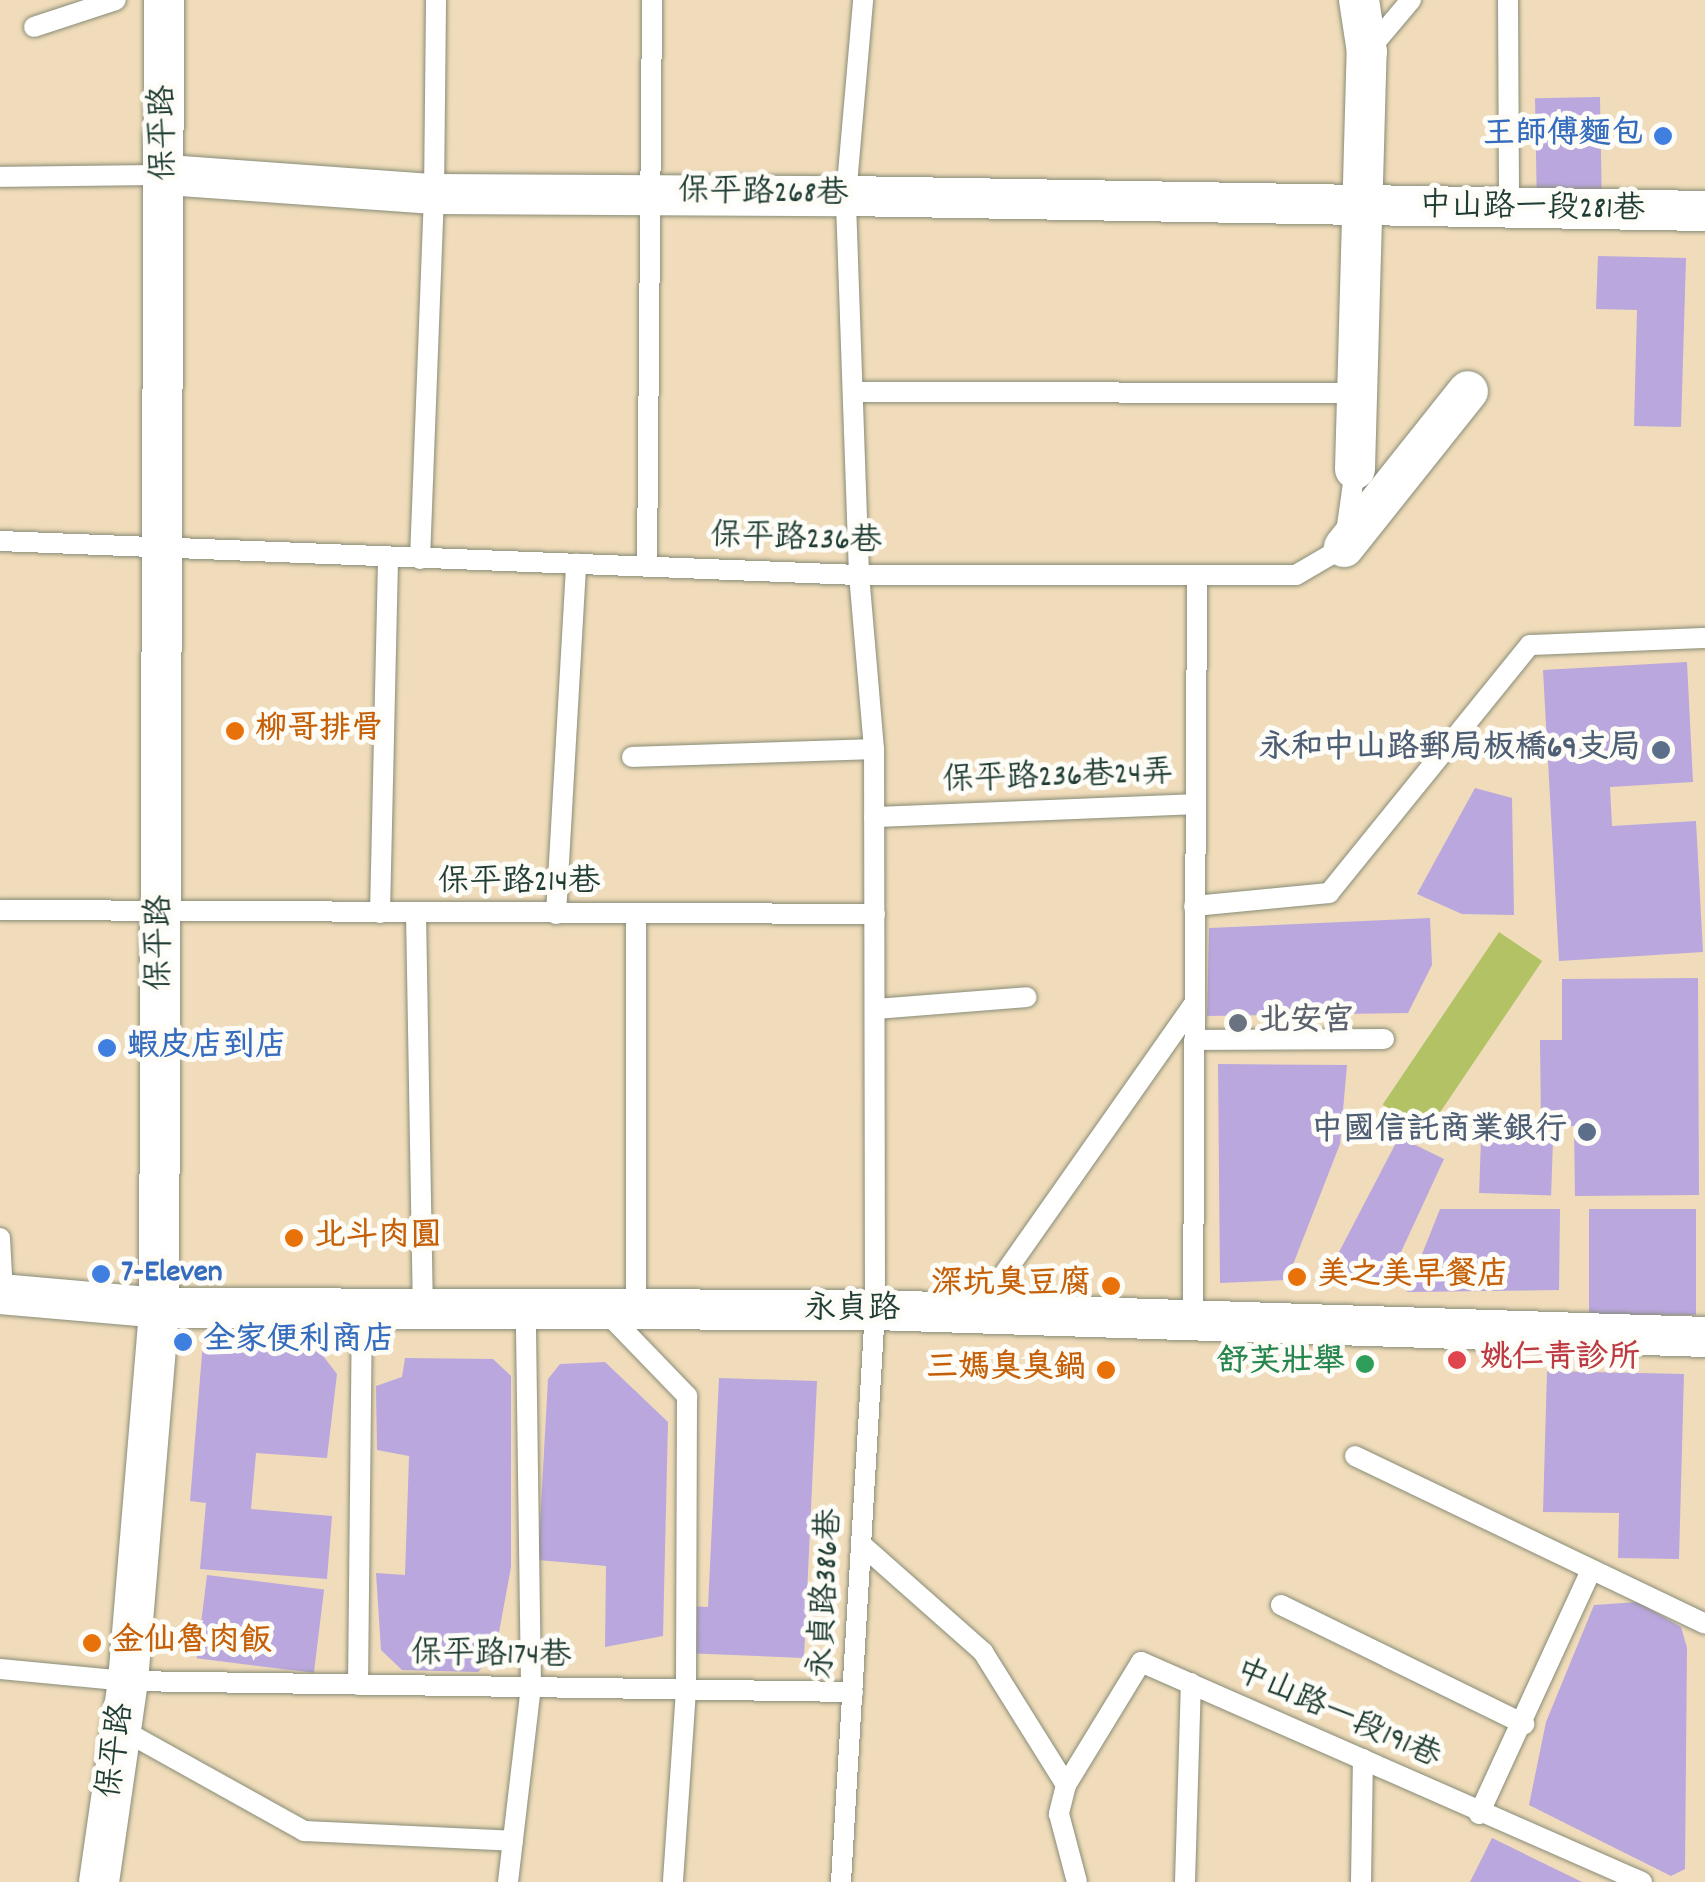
<!DOCTYPE html>
<html>
<head>
<meta charset="utf-8">
<style>
  body { margin:0 }
  #map { position:relative; width:1705px; height:1882px; overflow:hidden; background:#f0dcba; font-family:Dekko,"LXGW WenKai TC",sans-serif }
  div>[style] { position:absolute }
  .green>* { inset:0; background:#b2c265; transform-origin:0 0 }
  .building>* { inset:0; background:#b9a7de; transform-origin:0 0 }
  .roads { filter:drop-shadow(0 0 2px #888c77) drop-shadow(0 0 2px #888c77) }
  .service>* { height:20px; margin:-10px; padding:0 10px; transform-origin:10px; border-radius:10px; background:#fff }
  .minor>* { height:40px; margin:-20px; padding:0 20px; transform-origin:20px; border-radius:20px; background:#fff }
  .dots>* { width:28px; height:28px; translate:-50% -50%; box-sizing:border-box; border:5px solid #fdfcf7; border-radius:50% }
  span { translate:-50% -50%; white-space:nowrap; text-align:center; line-height:1.15; -webkit-text-stroke:10px #fdfcf7; paint-order:stroke }
  .street-label { font-size:32px; color:#1f3d34 }
  .shop-label { font-size:32px; color:#366cbe; font-weight:700 }
  .right { translate:-100% -50%; text-align:right }
  .left { translate:0 -50%; text-align:left }
  .food-label { font-size:32px; color:#c56008; font-weight:700 }
  .service-label { font-size:32px; color:#4e5e75; font-weight:700 }
  .worship-label { font-size:32px; color:#5b616d; font-weight:700 }
  .health-label { font-size:32px; color:#be3a42; font-weight:700 }
  .leisure-label { font-size:32px; color:#27864d; font-weight:700 }
</style>
</head>
<body>
<div id="map">
  <div class="green">
    <i style="left:1499px;top:932px;width:52px;height:208px;rotate:34deg"></i>
  </div>
  <div class="building">
    <i style="left:1600px;top:97px;width:95px;height:65px;rotate:89deg"></i>
    <i style="clip-path:polygon(1598px 256px,1686px 258px,1681px 427px,1634px 426px,1637px 310px,1596px 309px)"></i>
    <i style="clip-path:polygon(1687px 662px,1693px 782px,1610px 787px,1612px 826px,1696px 821px,1703px 952px,1559px 961px,1543px 670px)"></i>
    <i style="clip-path:polygon(1475px 788px,1512px 798px,1514px 915px,1462px 914px,1417px 894px)"></i>
    <i style="clip-path:polygon(1430px 918px,1432px 965px,1408px 1013px,1207px 1016px,1209px 928px)"></i>
    <i style="clip-path:polygon(1698px 978px,1699px 1195px,1575px 1196px,1574px 1126px,1541px 1127px,1540px 1040px,1562px 1040px,1562px 979px)"></i>
    <i style="clip-path:polygon(1218px 1064px,1347px 1065px,1340px 1144px,1287px 1280px,1220px 1283px)"></i>
    <i style="clip-path:polygon(1399px 1137px,1444px 1159px,1389px 1278px,1326px 1277px)"></i>
    <i style="left:1481px;top:1139px;width:72px;height:54px;rotate:2deg"></i>
    <i style="clip-path:polygon(1440px 1209px,1560px 1209px,1559px 1290px,1407px 1292px)"></i>
    <i style="left:1696px;top:1209px;width:106px;height:107px;rotate:90deg"></i>
    <i style="clip-path:polygon(203px 1342px,320px 1352px,337px 1374px,327px 1458px,256px 1453px,251px 1509px,332px 1516px,327px 1579px,200px 1569px,206px 1503px,190px 1501px)"></i>
    <i style="clip-path:polygon(405px 1358px,493px 1359px,511px 1376px,511px 1567px,495px 1654px,478px 1672px,402px 1670px,381px 1650px,376px 1573px,405px 1575px,409px 1456px,377px 1450px,376px 1386px,402px 1377px)"></i>
    <i style="clip-path:polygon(605px 1362px,668px 1422px,663px 1636px,605px 1647px,606px 1566px,538px 1560px,548px 1379px,560px 1364px)"></i>
    <i style="clip-path:polygon(1547px 1371px,1684px 1374px,1679px 1559px,1618px 1558px,1619px 1513px,1543px 1512px)"></i>
    <i style="clip-path:polygon(719px 1378px,817px 1381px,804px 1658px,683px 1653px,686px 1606px,708px 1607px)"></i>
    <i style="left:207px;top:1575px;width:118px;height:84px;rotate:7deg"></i>
    <i style="clip-path:polygon(1638px 1602px,1681px 1627px,1687px 1648px,1685px 1869px,1671px 1876px,1529px 1805px,1546px 1722px,1594px 1605px)"></i>
    <i style="clip-path:polygon(1492px 1838px,1582px 1882px,1470px 1882px)"></i>
  </div>
  <div class="roads">
    <div class="service">
      <i style="left:1508px;top:0;width:210px;rotate:89.7deg"></i>
      <i style="left:34px;top:27px;width:86px;rotate:-18.2deg"></i>
      <i style="left:1368px;top:51px;width:67px;rotate:-49.9deg"></i>
      <i style="left:0;top:177px;width:167px;rotate:-0.7deg"></i>
      <i style="left:853px;top:392px;width:505px;rotate:0.11deg"></i>
      <i style="left:0;top:541px;width:860px;rotate:2.27deg"></i>
      <i style="left:859px;top:575px;width:437px"></i>
      <i style="left:1296px;top:575px;width:56px;rotate:-30.3deg"></i>
      <i style="left:1344px;top:547px;width:79px;rotate:-82deg"></i>
      <i style="left:420px;top:559px;width:365px;rotate:-87.8deg"></i>
      <i style="left:434px;top:194px;width:194px;rotate:-89.4deg"></i>
      <i style="left:647px;top:566px;width:566px;rotate:-89.49deg"></i>
      <i style="left:632px;top:757px;width:242px;rotate:-1.9deg"></i>
      <i style="left:874px;top:817px;width:321px;rotate:-2.3deg"></i>
      <i style="left:1194px;top:906px;width:136px;rotate:-5.5deg"></i>
      <i style="left:1329px;top:893px;width:319px;rotate:-51deg"></i>
      <i style="left:1530px;top:645px;width:175px;rotate:-2.3deg"></i>
      <i style="left:0;top:910px;width:875px;rotate:0.26deg"></i>
      <i style="left:380px;top:913px;width:355px;rotate:-88.7deg"></i>
      <i style="left:416px;top:913px;width:396px;rotate:89deg"></i>
      <i style="left:556px;top:914px;width:351px;rotate:-86.7deg"></i>
      <i style="left:636px;top:914px;width:398px;rotate:90deg"></i>
      <i style="left:876px;top:1009px;width:151px;rotate:-4.5deg"></i>
      <i style="left:1194px;top:1040px;width:190px;rotate:-0.3deg"></i>
      <i style="left:0;top:1238px;width:56px;rotate:86.9deg"></i>
      <i style="left:606px;top:1312px;width:117px;rotate:46deg"></i>
      <i style="left:687px;top:1396px;width:294px;rotate:90.2deg"></i>
      <i style="left:686px;top:1690px;width:192px;rotate:93.9deg"></i>
      <i style="left:1001px;top:1313px;width:36px;rotate:-88deg"></i>
      <i style="left:1002px;top:1277px;width:334px;rotate:-54.9deg"></i>
      <i style="left:1193px;top:1320px;width:745px;rotate:-89.69deg"></i>
      <i style="left:1355px;top:1456px;width:388px;rotate:25.6deg"></i>
      <i style="left:861px;top:1544px;width:163px;rotate:41.5deg"></i>
      <i style="left:983px;top:1652px;width:157px;rotate:58deg"></i>
      <i style="left:1066px;top:1785px;width:30px;rotate:104deg"></i>
      <i style="left:1059px;top:1814px;width:70px;rotate:75.2deg"></i>
      <i style="left:1281px;top:1605px;width:271px;rotate:26.1deg"></i>
      <i style="left:0;top:1669px;width:129px;rotate:5.4deg"></i>
      <i style="left:128px;top:1681px;width:725px;rotate:0.87deg"></i>
      <i style="left:358px;top:1685px;width:377px;rotate:-89.4deg"></i>
      <i style="left:121px;top:1729px;width:210px;rotate:29.1deg"></i>
      <i style="left:304px;top:1831px;width:209px;rotate:2.7deg"></i>
      <i style="left:1066px;top:1785px;width:144px;rotate:-58.6deg"></i>
      <i style="left:1141px;top:1662px;width:547px;rotate:23.71deg"></i>
      <i style="left:1479px;top:1814px;width:268px;rotate:-65.3deg"></i>
      <i style="left:508px;top:1882px;width:196px;rotate:-83.3deg"></i>
      <i style="left:531px;top:1687px;width:377px;rotate:-90.8deg"></i>
      <i style="left:841px;top:1882px;width:573px;rotate:-86.6deg"></i>
      <i style="left:875px;top:1310px;width:561px;rotate:-90.1deg"></i>
      <i style="left:874px;top:749px;width:175px;rotate:-94.9deg"></i>
      <i style="left:859px;top:575px;width:379px;rotate:-92deg"></i>
      <i style="left:846px;top:196px;width:197px;rotate:-85deg"></i>
      <i style="left:1185px;top:1882px;width:199px;rotate:-88.3deg"></i>
      <i style="left:1361px;top:1882px;width:123px;rotate:-89.1deg"></i>
    </div>
    <div class="minor">
      <i style="left:167px;top:175px;width:268px;rotate:4.1deg"></i>
      <i style="left:434px;top:194px;width:412px;rotate:0.3deg"></i>
      <i style="left:846px;top:196px;width:859px;rotate:1deg"></i>
      <i style="left:1355px;top:469px;width:417px;rotate:-88.4deg"></i>
      <i style="left:1367px;top:52px;width:53px;rotate:-98.7deg"></i>
      <i style="left:1344px;top:547px;width:199px;rotate:-51.5deg"></i>
      <i style="left:0;top:1294px;width:160px;rotate:5deg"></i>
      <i style="left:159px;top:1308px;width:716px;rotate:0.16deg"></i>
      <i style="left:875px;top:1310px;width:830px;rotate:1.86deg"></i>
      <i style="left:99px;top:1882px;width:203px;rotate:-81.8deg"></i>
      <i style="left:128px;top:1681px;width:374px;rotate:-85.2deg"></i>
      <i style="left:159px;top:1308px;width:1308px;rotate:-89.78deg"></i>
    </div>
  </div>
  <div class="dots">
    <i style="left:1663px;top:136px;background:#3f7fe0"></i>
    <i style="left:235px;top:731px;background:#e8710a"></i>
    <i style="left:1661px;top:750px;background:#5c6f8a"></i>
    <i style="left:1238px;top:1023px;background:#6b7280"></i>
    <i style="left:107px;top:1048px;background:#3f7fe0"></i>
    <i style="left:1587px;top:1132px;background:#5c6f8a"></i>
    <i style="left:294px;top:1238px;background:#e8710a"></i>
    <i style="left:101px;top:1274px;background:#3f7fe0"></i>
    <i style="left:1297px;top:1277px;background:#e8710a"></i>
    <i style="left:1111px;top:1286px;background:#e8710a"></i>
    <i style="left:183px;top:1342px;background:#3f7fe0"></i>
    <i style="left:1457px;top:1360px;background:#e0444e"></i>
    <i style="left:1365px;top:1364px;background:#2e9e5b"></i>
    <i style="left:1106px;top:1370px;background:#e8710a"></i>
    <i style="left:92px;top:1643px;background:#e8710a"></i>
  </div>
  <div class="street-label">
    <span style="left:166px;top:133px;rotate:-91deg">保平路</span>
    <span style="left:763px;top:195px;rotate:1deg">保平路268巷</span>
    <span style="left:1532px;top:210px;rotate:1deg">中山路一段281巷</span>
    <span style="left:796px;top:541px;rotate:2deg">保平路236巷</span>
    <span style="left:1058px;top:779px;rotate:-2deg">保平路236巷24弄</span>
    <span style="left:519px;top:884px">保平路214巷</span>
    <span style="left:162px;top:943px;rotate:-90deg">保平路</span>
    <span style="left:852px;top:1311px">永貞路</span>
    <span style="left:828px;top:1594px;rotate:-87deg">永貞路386巷</span>
    <span style="left:491px;top:1657px;rotate:1deg">保平路174巷</span>
    <span style="left:1337px;top:1716px;rotate:24deg">中山路一段191巷</span>
    <span style="left:118px;top:1751px;rotate:-82deg">保平路</span>
  </div>
  <div class="shop-label">
    <span class="right" style="left:1643px;top:136px">王師傅麵包</span>
    <span class="left" style="left:127px;top:1048px">蝦皮店到店</span>
    <span class="left" style="left:121px;top:1274px">7-Eleven</span>
    <span class="left" style="left:203px;top:1342px">全家便利商店</span>
  </div>
  <div class="food-label">
    <span class="left" style="left:255px;top:731px">柳哥排骨</span>
    <span class="left" style="left:314px;top:1238px">北斗肉圓</span>
    <span class="left" style="left:1317px;top:1277px">美之美早餐店</span>
    <span class="right" style="left:1091px;top:1286px">深坑臭豆腐</span>
    <span class="right" style="left:1086px;top:1370px">三媽臭臭鍋</span>
    <span class="left" style="left:112px;top:1643px">金仙魯肉飯</span>
  </div>
  <div class="service-label">
    <span class="right" style="left:1641px;top:750px">永和中山路郵局板橋69支局</span>
    <span class="right" style="left:1567px;top:1132px">中國信託商業銀行</span>
  </div>
  <div class="worship-label">
    <span class="left" style="left:1258px;top:1023px">北安宮</span>
  </div>
  <div class="health-label">
    <span class="left" style="left:1480px;top:1360px">姚仁青診所</span>
  </div>
  <div class="leisure-label">
    <span class="right" style="left:1345px;top:1364px">舒芙壯舉</span>
  </div>
</div>
</body>
</html>
